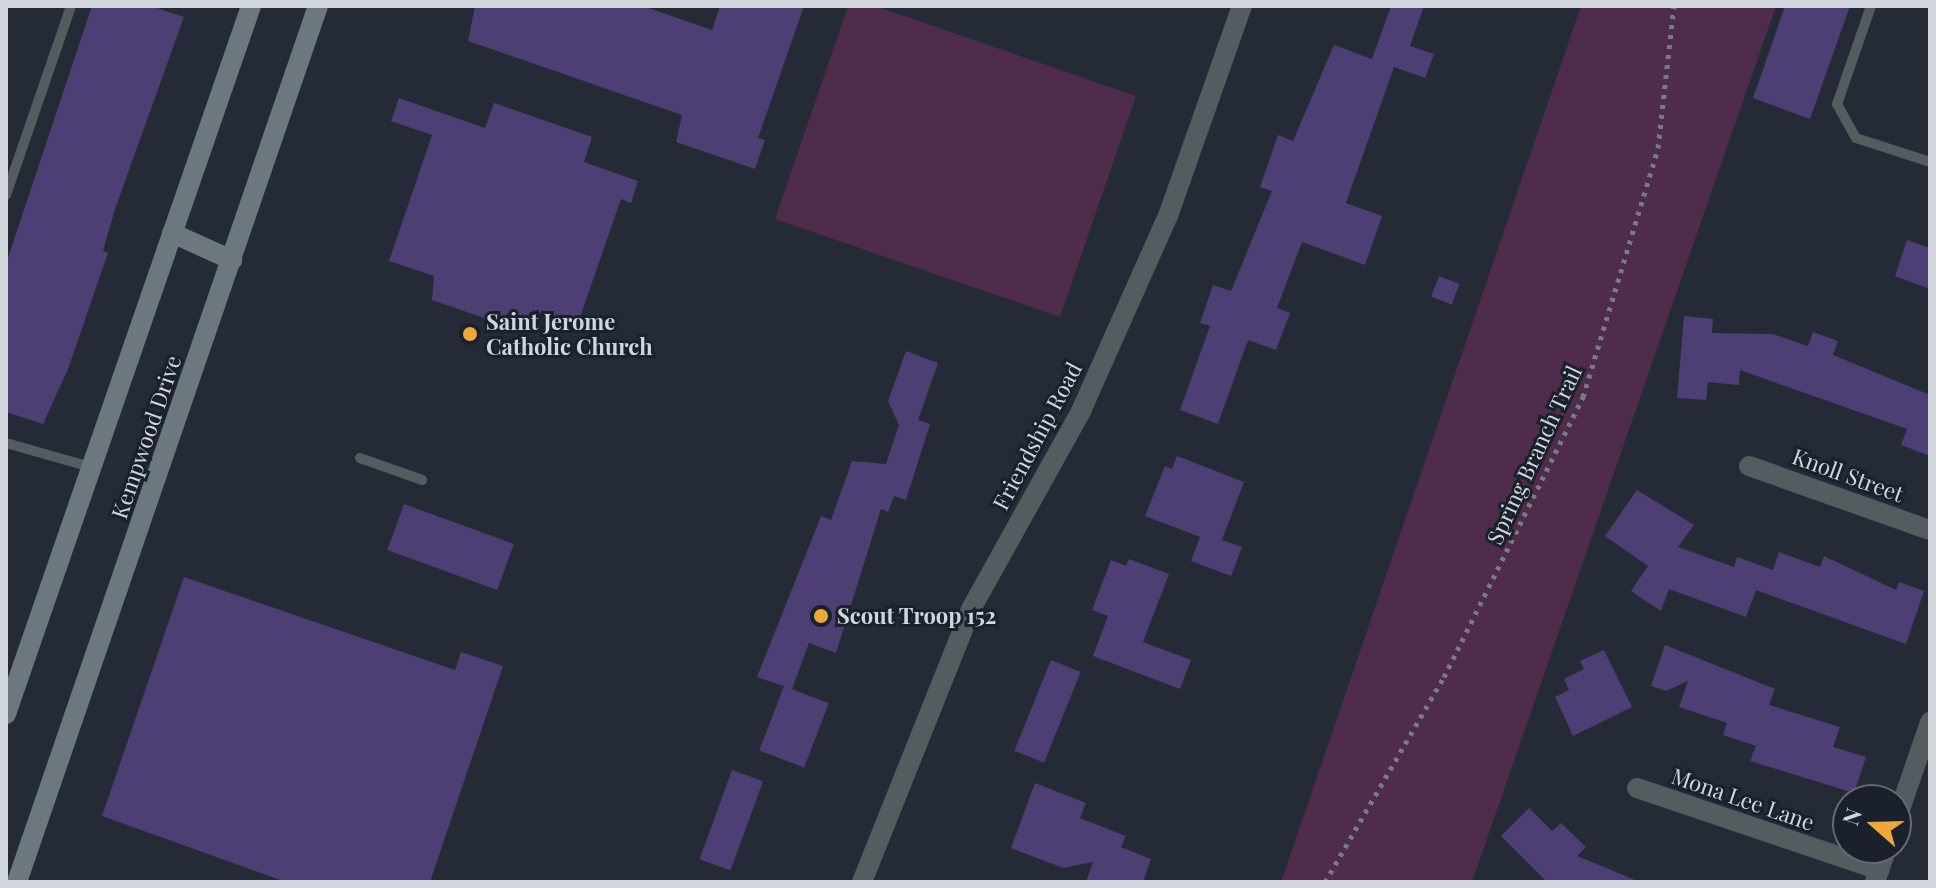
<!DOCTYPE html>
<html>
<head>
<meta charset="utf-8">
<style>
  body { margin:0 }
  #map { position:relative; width:1936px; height:888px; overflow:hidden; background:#242b36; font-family:"Playfair Display",serif }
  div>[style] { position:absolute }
  .green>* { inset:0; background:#4f2b4c }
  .building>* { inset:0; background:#4d3e74; transform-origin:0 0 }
  .path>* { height:5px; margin-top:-2.5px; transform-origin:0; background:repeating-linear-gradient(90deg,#767c85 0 4px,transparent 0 10px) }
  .lane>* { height:10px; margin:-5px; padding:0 5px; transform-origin:5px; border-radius:5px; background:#555c5f }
  .street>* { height:20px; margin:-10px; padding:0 10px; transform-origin:10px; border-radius:10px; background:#555c5f }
  .secondary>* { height:20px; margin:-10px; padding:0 10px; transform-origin:10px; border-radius:10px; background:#6c787d }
  .dots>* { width:22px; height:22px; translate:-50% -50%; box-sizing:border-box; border:4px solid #1b212c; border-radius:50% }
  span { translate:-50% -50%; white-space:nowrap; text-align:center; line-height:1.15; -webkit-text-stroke:6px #1b212c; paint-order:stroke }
  .poi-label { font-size:22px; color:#d1d6dd; font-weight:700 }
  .left { translate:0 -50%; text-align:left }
  .street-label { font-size:22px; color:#d1d6dd }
  .frame { position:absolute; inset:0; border:8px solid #d1d6dd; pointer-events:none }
  .north { position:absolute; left:1832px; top:784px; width:80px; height:80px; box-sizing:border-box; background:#1b212c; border:2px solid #646973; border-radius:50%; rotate:290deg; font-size:22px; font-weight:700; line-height:32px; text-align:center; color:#d1d6dd }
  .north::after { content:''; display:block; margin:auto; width:28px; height:36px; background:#eda83c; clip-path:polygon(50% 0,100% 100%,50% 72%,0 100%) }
</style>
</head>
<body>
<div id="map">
  <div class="green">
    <i style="clip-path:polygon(848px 6px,875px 6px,1136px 96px,1060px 317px,775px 219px)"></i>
    <i style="clip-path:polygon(1581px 6px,1776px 6px,1472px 882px,1281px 882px)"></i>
  </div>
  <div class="building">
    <i style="clip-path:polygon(92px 6px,151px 6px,184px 17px,115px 209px,103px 251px,108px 253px,68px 369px,43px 424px,6px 412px,6px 264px)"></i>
    <i style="clip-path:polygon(475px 6px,643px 6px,712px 30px,720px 6px,804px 6px,758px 138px,765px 140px,755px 169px,676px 142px,682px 115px,468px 41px)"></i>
    <i style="clip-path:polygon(1391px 6px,1424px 6px,1410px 46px,1434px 54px,1425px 78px,1394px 67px,1346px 203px,1382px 216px,1365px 265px,1302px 242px,1277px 308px,1290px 313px,1276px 350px,1248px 340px,1218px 424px,1180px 410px,1210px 326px,1200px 323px,1213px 285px,1231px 291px,1272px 191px,1260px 187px,1278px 135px,1293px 141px,1334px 45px,1372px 59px)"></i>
    <i style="clip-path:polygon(1785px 6px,1850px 6px,1810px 119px,1753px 98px)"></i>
    <i style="clip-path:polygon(399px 98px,485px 128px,494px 103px,592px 137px,584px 162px,638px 181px,631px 203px,621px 199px,577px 326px,533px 310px,519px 330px,432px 300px,434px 276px,389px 261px,432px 135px,391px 121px)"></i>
    <i style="clip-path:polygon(1907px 240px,1930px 248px,1930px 289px,1895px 276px)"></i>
    <i style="left:1439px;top:276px;width:22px;height:22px;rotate:21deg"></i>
    <i style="clip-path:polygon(1684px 316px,1713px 319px,1712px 333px,1773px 334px,1808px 346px,1813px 332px,1838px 341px,1833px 355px,1930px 395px,1930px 456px,1901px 445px,1907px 429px,1740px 370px,1739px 385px,1708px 382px,1706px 400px,1677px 398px)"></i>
    <i style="clip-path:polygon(906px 351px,938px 363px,918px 420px,930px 424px,906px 500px,894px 496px,888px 512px,881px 509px,836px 653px,809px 643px,792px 689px,757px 677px,821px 516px,831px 520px,852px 461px,886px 464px,899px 425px,888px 401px)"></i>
    <i style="clip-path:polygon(1177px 456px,1244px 482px,1222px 540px,1242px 547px,1231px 576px,1191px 561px,1200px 537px,1145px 516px,1165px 466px,1172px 469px)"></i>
    <i style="clip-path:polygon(1637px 490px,1694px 525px,1678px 547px,1734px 567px,1737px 557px,1773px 570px,1779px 552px,1820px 567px,1824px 556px,1896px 590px,1899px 582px,1924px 591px,1906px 644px,1756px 590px,1746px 617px,1669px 589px,1661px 611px,1631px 591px,1648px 566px,1605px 536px)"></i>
    <i style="left:404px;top:504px;width:117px;height:49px;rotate:20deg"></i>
    <i style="clip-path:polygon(1129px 559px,1169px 574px,1143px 642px,1191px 660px,1180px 689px,1093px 656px,1108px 616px,1092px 610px,1111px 560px,1126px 566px)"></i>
    <i style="clip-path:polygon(184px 577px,455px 670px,461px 652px,503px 666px,430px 882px,286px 882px,102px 816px)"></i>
    <i style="clip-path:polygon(1665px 645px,1775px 689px,1769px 705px,1840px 727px,1833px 747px,1866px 757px,1854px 793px,1750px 761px,1756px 746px,1723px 735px,1727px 723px,1679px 707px,1688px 681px,1666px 691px,1651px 686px)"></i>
    <i style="clip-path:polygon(1604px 650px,1632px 707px,1573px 736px,1555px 697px,1569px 690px,1564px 679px,1584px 669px,1580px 661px)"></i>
    <i style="left:1051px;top:660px;width:32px;height:98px;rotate:22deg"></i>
    <i style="left:784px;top:686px;width:48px;height:69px;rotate:21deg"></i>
    <i style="left:732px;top:770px;width:33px;height:95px;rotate:20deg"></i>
    <i style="clip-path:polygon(1035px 783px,1086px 803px,1080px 818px,1126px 836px,1121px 847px,1151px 859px,1143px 882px,1086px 882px,1093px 862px,1063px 868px,1011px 848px)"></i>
    <i style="clip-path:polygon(1529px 808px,1552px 831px,1561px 823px,1586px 847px,1577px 856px,1640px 882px,1547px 882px,1501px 836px)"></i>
  </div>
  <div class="path">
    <i style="left:1325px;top:882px;width:237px;rotate:-59.9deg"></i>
    <i style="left:1444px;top:677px;width:313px;rotate:-63.6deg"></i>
    <i style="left:1583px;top:397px;width:260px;rotate:-73.2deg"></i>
    <i style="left:1658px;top:148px;width:143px;rotate:-83.6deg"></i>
  </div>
  <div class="lane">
    <i style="left:1871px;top:6px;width:104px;rotate:109.1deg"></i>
    <i style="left:1837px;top:104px;width:39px;rotate:61deg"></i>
    <i style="left:1856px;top:138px;width:78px;rotate:18deg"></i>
    <i style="left:6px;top:195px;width:200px;rotate:-71deg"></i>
    <i style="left:6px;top:443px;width:88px;rotate:15.8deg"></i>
    <i style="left:360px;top:458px;width:66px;rotate:19.5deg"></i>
  </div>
  <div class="street">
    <i style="left:1749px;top:466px;width:192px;rotate:19.5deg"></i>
    <i style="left:1637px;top:788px;width:256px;rotate:18.7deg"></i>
    <i style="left:1896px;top:821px;width:105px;rotate:-71deg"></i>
    <i style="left:862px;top:882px;width:294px;rotate:-68.2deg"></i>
    <i style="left:971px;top:609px;width:227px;rotate:-60.9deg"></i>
    <i style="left:1081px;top:411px;width:214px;rotate:-66deg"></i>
    <i style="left:1168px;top:216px;width:223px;rotate:-70.6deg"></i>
    <i style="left:1875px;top:882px;width:36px;rotate:-71deg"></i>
  </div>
  <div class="secondary">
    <i style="left:172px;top:233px;width:66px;rotate:24.2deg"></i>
    <i style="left:6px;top:714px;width:749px;rotate:-70.91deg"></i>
    <i style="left:17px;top:882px;width:926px;rotate:-71.04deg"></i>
  </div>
  <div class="dots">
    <i style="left:470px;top:334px;background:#eda83c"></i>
    <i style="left:821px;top:616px;background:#eda83c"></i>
  </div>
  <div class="poi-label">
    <span class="left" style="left:486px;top:334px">Saint Jerome<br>Catholic Church</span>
    <span class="left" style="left:837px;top:616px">Scout Troop 152</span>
  </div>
  <div class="street-label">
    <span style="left:1037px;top:436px;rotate:-62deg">Friendship Road</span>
    <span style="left:146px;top:437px;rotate:-71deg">Kempwood Drive</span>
    <span style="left:1534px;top:455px;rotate:-65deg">Spring Branch Trail</span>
    <span style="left:1848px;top:475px;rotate:20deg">Knoll Street</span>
    <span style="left:1743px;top:799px;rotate:19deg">Mona Lee Lane</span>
  </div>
  <div class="frame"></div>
  <div class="north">N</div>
</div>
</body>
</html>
